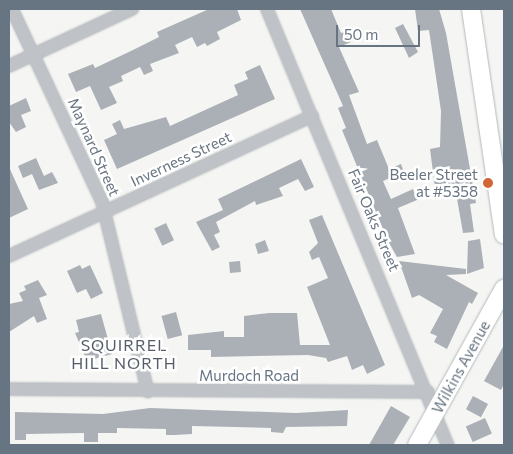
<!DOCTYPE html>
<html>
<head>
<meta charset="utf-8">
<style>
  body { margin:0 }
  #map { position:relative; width:513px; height:454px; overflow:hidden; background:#f5f6f3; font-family:Commissioner,sans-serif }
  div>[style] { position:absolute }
  .building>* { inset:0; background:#aab0b6; transform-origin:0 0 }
  .roads { filter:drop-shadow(0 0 1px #b4b8bc) drop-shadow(0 0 1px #b4b8bc) }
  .street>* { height:12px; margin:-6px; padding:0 6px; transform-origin:6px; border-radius:6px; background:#bfc2c6 }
  .secondary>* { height:18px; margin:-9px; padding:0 9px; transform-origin:9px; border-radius:9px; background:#fff }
  .dots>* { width:14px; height:14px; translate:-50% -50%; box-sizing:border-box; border:2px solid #fff; border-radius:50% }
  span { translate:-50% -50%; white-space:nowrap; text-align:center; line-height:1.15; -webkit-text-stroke:5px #fff; paint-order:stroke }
  .street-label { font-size:15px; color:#677481 }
  .poi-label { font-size:15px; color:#677481 }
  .right { translate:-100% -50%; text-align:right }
  .neighbourhood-label { font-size:16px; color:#545d67; letter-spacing:1px }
  .frame { position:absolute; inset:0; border:10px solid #677481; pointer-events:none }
  .scale { position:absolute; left:336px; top:25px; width:84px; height:22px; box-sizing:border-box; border:2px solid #677481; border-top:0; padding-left:6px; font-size:15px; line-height:18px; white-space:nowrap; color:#677481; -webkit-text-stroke:4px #fff; paint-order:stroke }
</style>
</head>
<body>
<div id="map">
  <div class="building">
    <i style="clip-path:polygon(209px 9px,237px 9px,241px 20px,217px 32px,220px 39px,207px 46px,205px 43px,197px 47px,192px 37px,175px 45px,179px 53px,150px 64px,153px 71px,144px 75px,140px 67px,121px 76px,123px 81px,109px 87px,117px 103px,101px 110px,90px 86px,76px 92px,68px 74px,93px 64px,95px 68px,133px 50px,159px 37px,157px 32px)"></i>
    <i style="clip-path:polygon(300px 9px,331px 9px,341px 33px,346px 31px,351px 42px,339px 47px,359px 92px,349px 95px,367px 144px,377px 140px,389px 169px,401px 164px,404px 172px,383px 181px,391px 199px,413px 189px,417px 200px,398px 208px,415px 254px,397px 257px,388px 241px,342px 130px,346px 128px,338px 108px,343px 106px)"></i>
    <i style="clip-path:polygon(415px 9px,439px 9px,446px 33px,476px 203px,470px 204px,474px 232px,463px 233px,456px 193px,436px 195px,430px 149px,440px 147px,441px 111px,429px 30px,418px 31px)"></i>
    <i style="clip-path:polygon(403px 24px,418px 52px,409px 58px,395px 28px)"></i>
    <i style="clip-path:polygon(260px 65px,275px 99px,117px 169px,104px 140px,117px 134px,112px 124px,120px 120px,124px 129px,166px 117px,170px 126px,238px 95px,234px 85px,248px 79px,245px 72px)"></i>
    <i style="clip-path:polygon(26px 98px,31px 111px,21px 115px,26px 127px,16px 132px,9px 122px,9px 106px)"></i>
    <i style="clip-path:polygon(36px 158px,44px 176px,52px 172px,58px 183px,39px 190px,32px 174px,23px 178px,18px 166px)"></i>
    <i style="clip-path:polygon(301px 159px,314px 187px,305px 191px,298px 179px,279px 188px,283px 196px,256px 205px,255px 201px,216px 222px,220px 232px,214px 235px,220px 247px,212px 251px,196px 222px,223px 210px,218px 199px)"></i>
    <i style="clip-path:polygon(9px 167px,28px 209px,9px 218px)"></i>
    <i style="clip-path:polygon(322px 215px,385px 365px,367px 374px,363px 365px,352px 370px,347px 356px,328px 362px,326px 358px,308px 355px,211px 357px,211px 350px,188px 350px,188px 335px,224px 331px,224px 337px,244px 337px,244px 316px,269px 313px,297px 313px,300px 345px,330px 345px,307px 287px,328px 278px,319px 257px,312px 260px,309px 252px,318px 243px,309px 220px)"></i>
    <i style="left:166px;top:223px;width:19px;height:13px;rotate:65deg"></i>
    <i style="clip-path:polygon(480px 239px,484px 268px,467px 274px,468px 241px)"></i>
    <i style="clip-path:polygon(265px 240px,269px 251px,258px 254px,255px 244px)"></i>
    <i style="left:240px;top:261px;width:11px;height:11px;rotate:85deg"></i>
    <i style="clip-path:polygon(399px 261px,466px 269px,466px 274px,446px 275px,478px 293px,472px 304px,469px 302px,447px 349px,434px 342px,437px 336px,430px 333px,443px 309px,419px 295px,412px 298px)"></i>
    <i style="clip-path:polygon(80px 265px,82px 269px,90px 265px,103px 293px,91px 299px,86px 289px,77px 293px,67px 271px)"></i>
    <i style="clip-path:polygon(38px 280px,47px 295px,39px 298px,47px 319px,37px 323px,34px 316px,9px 332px,9px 304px,23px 301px,19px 293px,26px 290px,24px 286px)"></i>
    <i style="left:176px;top:312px;width:24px;height:15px;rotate:75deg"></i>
    <i style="clip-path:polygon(101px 314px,112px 354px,87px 361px,75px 333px,79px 332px,76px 320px)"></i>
    <i style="clip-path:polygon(504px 345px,504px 384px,501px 390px,484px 381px)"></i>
    <i style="left:473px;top:396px;width:17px;height:15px;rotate:28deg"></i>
    <i style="clip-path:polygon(391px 406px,410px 417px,393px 445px,369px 445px)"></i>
    <i style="clip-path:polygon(150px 408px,296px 413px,348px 410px,347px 426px,286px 427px,283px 433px,271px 432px,271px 428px,192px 426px,192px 434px,175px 435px,166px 435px,166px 429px,117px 428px,117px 433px,98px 433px,98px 442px,84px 442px,84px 433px,26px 434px,26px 440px,15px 440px,15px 412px,103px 414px)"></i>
    <i style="left:485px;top:418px;width:17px;height:21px;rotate:66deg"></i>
  </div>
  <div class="roads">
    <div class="street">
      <i style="left:12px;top:9px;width:213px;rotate:65deg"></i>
      <i style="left:102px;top:202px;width:195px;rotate:76.4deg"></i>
      <i style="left:267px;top:9px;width:472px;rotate:67.5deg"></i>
      <i style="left:9px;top:66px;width:136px;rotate:-24.9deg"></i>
      <i style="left:9px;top:256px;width:334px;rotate:-24.8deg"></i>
      <i style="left:9px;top:389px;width:419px;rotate:0.4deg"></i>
    </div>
    <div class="secondary">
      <i style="left:471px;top:9px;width:228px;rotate:81.7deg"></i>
      <i style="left:417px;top:445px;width:179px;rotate:-60.9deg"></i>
    </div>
  </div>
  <div class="dots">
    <i style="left:488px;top:183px;background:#d36635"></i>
  </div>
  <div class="street-label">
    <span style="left:94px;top:147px;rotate:66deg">Maynard Street</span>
    <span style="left:181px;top:159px;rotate:-25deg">Inverness Street</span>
    <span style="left:374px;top:220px;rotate:67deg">Fair Oaks Street</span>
    <span style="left:461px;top:367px;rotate:-61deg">Wilkins Avenue</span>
    <span style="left:249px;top:376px">Murdoch Road</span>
  </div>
  <div class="poi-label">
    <span class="right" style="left:478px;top:183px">Beeler Street<br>at #5358</span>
  </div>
  <div class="neighbourhood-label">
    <span style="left:124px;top:354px">SQUIRREL<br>HILL NORTH</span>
  </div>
  <div class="frame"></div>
  <div class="scale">50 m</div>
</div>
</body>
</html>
